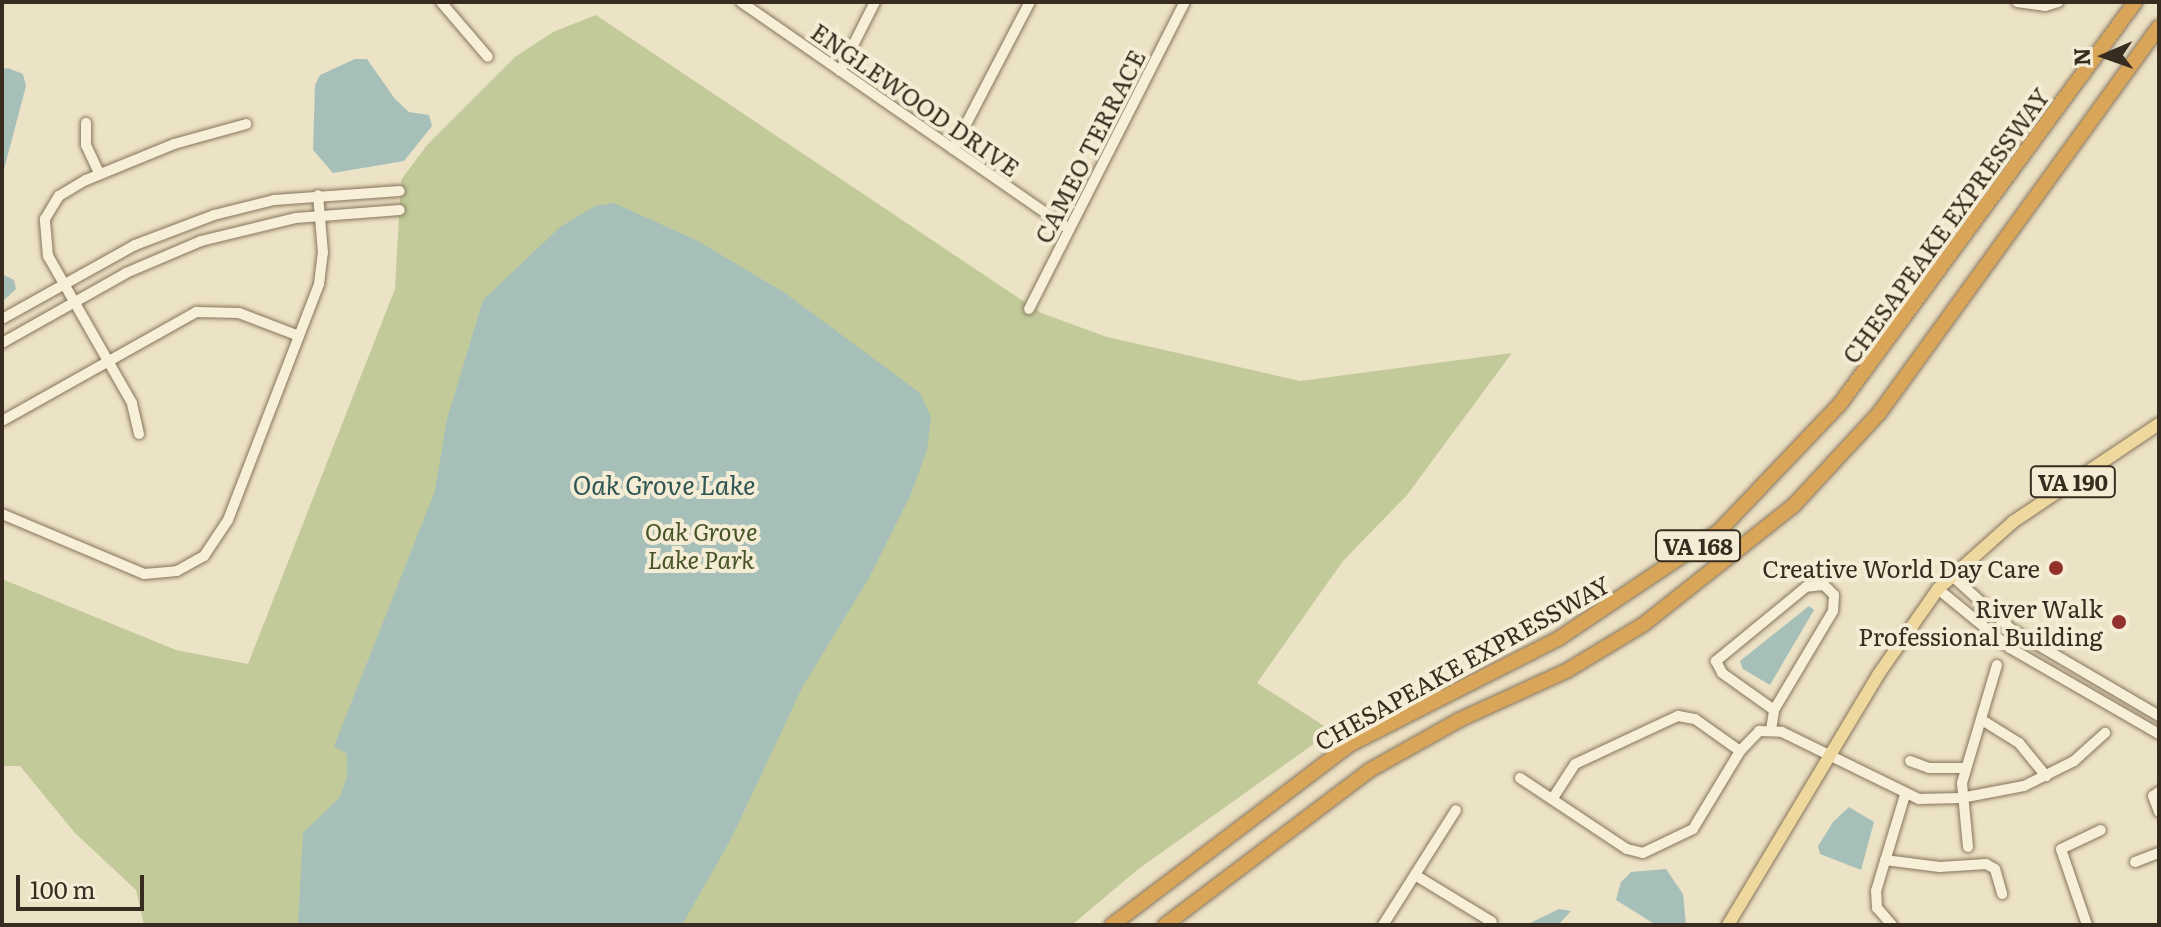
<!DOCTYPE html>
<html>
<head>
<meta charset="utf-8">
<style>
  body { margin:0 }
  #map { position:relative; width:2161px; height:927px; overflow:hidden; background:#ece2c5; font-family:Literata,serif }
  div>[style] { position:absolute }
  .green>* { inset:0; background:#c2ca99 }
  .water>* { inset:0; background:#a6c0b9 }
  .roads { filter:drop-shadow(0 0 2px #86745c) drop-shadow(0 0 2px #86745c) }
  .minor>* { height:10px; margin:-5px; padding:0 5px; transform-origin:5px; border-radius:5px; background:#f7efd8 }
  .major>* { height:12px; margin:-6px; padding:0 6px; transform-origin:6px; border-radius:6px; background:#eed89e }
  .highway>* { height:14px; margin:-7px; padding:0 7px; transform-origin:7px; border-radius:7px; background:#d8a559 }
  .dots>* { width:22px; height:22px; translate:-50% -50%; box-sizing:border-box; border:4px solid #f4ecd4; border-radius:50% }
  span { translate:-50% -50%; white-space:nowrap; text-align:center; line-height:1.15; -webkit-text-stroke:8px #f4ecd4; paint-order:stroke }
  .shield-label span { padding:2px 6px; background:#f4ecd4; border:2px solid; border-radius:6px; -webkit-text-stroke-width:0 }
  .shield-label { font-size:22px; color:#372c1f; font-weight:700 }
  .street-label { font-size:24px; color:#372c1f }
  .park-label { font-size:24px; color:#465326; font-style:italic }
  .poi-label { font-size:24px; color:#372c1f }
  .right { translate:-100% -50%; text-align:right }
  .water-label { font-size:26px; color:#2f5655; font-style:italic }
  .frame { position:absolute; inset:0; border:4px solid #372c1f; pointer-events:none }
  .north { position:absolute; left:2065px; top:16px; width:80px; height:80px; -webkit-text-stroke:6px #f4ecd4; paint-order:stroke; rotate:268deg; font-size:22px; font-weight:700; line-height:32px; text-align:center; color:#372c1f }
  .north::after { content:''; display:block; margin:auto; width:28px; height:36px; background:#372c1f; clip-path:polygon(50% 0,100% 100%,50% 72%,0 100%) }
  .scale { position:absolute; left:16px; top:875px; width:128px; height:36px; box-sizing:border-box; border:4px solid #372c1f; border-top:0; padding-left:10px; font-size:24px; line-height:28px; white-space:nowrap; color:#372c1f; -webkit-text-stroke:6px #f4ecd4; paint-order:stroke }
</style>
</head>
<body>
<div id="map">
  <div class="green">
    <i style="clip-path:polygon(596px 15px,1041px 313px,1107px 337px,1300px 381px,1512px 353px,1407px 495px,1343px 561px,1257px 683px,1332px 731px,1137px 870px,1072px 925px,144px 925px,136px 890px,75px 833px,20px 766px,2px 766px,2px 579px,176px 650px,248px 664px,395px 289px,401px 180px,427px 145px,515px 57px,553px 32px)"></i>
  </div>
  <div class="water">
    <i style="clip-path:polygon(355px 59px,367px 59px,395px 99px,409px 112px,429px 115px,432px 126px,404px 161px,333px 173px,313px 150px,315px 85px,320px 75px)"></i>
    <i style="clip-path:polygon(8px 68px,23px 74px,26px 86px,2px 177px,2px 69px)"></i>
    <i style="clip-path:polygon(614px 203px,698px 241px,785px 293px,920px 393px,931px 417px,927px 450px,911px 494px,869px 578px,803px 686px,731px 839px,682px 925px,298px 925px,303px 833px,340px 797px,347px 776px,347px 754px,334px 746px,435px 491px,447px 419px,483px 300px,560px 227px,595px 206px)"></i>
    <i style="clip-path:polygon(2px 274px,14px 280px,16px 289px,2px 302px)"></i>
    <i style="clip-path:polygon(1809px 606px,1814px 610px,1770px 685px,1743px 669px,1740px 661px)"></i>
    <i style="clip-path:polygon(1849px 807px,1874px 822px,1861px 870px,1820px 854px,1818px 846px,1833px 822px)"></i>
    <i style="clip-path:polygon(1666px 869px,1683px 894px,1686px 925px,1656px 925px,1616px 900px,1621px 882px,1631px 872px)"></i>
    <i style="clip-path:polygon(1559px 909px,1571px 911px,1558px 925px,1526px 925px)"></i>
  </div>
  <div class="roads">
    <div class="minor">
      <i style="left:441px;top:2px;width:72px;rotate:49.5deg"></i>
      <i style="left:741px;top:2px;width:399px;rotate:34.7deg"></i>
      <i style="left:2017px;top:2px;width:28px;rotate:8deg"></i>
      <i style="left:2045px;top:6px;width:14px;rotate:-17deg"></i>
      <i style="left:840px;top:71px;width:77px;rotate:-63.1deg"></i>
      <i style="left:86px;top:123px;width:22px;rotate:90deg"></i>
      <i style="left:86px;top:145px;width:31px;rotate:65deg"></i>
      <i style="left:953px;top:149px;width:166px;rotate:-62.4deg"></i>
      <i style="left:1029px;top:309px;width:344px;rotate:-63.1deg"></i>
      <i style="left:2px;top:319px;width:152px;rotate:-29.1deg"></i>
      <i style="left:135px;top:245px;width:85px;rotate:-20.8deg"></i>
      <i style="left:214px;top:215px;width:62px;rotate:-14deg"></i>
      <i style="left:274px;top:200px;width:126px;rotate:-4.1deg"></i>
      <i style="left:2px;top:343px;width:142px;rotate:-29.4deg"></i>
      <i style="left:126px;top:273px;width:82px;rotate:-23.1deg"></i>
      <i style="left:201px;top:241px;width:98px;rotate:-13.6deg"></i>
      <i style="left:296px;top:218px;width:104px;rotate:-4.4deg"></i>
      <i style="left:2px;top:421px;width:223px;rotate:-29.3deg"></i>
      <i style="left:196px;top:312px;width:43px;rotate:1.3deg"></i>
      <i style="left:239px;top:313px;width:64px;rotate:21deg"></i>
      <i style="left:139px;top:434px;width:32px;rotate:-103deg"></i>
      <i style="left:132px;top:403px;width:169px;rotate:-119.7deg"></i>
      <i style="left:48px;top:256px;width:37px;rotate:-95deg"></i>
      <i style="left:45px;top:219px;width:27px;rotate:-59deg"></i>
      <i style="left:59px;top:196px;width:31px;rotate:-31deg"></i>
      <i style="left:86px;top:180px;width:95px;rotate:-22.2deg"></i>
      <i style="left:174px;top:144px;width:75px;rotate:-15.5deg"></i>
      <i style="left:2px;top:514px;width:154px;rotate:22.9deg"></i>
      <i style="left:144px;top:574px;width:33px;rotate:-5deg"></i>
      <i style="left:177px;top:571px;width:31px;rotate:-29deg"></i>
      <i style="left:204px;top:556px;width:43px;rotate:-56.3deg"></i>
      <i style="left:228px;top:520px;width:253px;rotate:-68.9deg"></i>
      <i style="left:319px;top:284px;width:31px;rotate:-83deg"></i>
      <i style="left:323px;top:253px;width:58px;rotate:-94.9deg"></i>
      <i style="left:1951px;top:575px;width:81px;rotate:42deg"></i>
      <i style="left:2011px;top:629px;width:172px;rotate:30.4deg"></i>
      <i style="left:1938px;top:589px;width:93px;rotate:39.3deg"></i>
      <i style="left:2010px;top:648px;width:172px;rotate:30deg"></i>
      <i style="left:1982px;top:720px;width:44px;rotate:31.9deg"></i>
      <i style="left:2019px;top:743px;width:43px;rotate:50.7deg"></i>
      <i style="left:1771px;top:730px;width:20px;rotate:-81deg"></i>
      <i style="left:1774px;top:710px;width:115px;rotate:-59.2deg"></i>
      <i style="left:1833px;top:611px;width:16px;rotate:-86deg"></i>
      <i style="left:1834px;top:595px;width:14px;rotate:-135deg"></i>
      <i style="left:1824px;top:585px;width:18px;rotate:174deg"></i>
      <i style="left:1806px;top:587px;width:117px;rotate:140.6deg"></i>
      <i style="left:1716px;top:661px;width:13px;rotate:63deg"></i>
      <i style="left:1722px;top:673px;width:64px;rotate:35.4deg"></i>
      <i style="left:1910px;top:761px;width:20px;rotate:20deg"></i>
      <i style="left:1929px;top:768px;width:37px"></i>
      <i style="left:1520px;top:778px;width:128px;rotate:33.6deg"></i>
      <i style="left:1627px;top:849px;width:16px;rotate:14deg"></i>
      <i style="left:1643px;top:853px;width:55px;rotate:-25.6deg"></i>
      <i style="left:1693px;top:829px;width:91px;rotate:-58.9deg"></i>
      <i style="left:2159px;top:792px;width:7px;rotate:146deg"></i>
      <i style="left:2153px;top:796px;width:17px;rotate:69deg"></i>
      <i style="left:1553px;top:798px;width:40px;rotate:-57.1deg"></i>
      <i style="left:1575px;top:764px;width:114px;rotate:-25deg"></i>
      <i style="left:1678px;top:716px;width:17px;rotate:10deg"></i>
      <i style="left:1695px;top:719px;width:55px;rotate:35.4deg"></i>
      <i style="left:1740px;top:751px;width:28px;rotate:-46deg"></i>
      <i style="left:1759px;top:731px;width:23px;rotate:2deg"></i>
      <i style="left:1782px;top:732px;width:153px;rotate:26.1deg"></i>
      <i style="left:1919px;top:799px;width:42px;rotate:-1.4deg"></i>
      <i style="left:1961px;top:798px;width:64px;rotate:-10.8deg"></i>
      <i style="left:2024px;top:786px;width:56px;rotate:-26.6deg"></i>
      <i style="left:2074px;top:761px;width:42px;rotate:-42.1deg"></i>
      <i style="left:1968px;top:847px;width:64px;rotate:-95.4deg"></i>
      <i style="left:1962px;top:783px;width:123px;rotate:-73.5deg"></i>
      <i style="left:1885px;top:860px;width:55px;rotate:7.3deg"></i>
      <i style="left:1940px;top:867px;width:46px;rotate:-3.7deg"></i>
      <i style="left:1986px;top:864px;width:10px;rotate:29deg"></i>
      <i style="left:1995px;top:869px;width:26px;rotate:74deg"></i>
      <i style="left:2135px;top:862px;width:26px;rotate:-21deg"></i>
      <i style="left:1415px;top:875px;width:90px;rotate:31.4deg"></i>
      <i style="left:1383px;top:925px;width:136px;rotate:-57.6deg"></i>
      <i style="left:1892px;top:925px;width:23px;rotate:-131deg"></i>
      <i style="left:1877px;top:908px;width:17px;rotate:-93deg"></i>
      <i style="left:1876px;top:891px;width:100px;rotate:-73.2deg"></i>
      <i style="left:2087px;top:925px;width:80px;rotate:-108.9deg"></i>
      <i style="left:2061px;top:849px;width:44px;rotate:-25.4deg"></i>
    </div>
    <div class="major">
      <i style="left:1728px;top:925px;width:292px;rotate:-59deg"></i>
      <i style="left:1878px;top:675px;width:105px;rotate:-55.1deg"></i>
      <i style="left:1938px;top:589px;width:101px;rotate:-41.8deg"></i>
      <i style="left:2013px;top:522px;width:176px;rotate:-33.9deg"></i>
    </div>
    <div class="highway">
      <i style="left:1112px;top:925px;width:298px;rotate:-37.2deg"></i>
      <i style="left:1349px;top:745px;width:234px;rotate:-26.9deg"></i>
      <i style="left:1558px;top:639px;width:192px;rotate:-33.8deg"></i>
      <i style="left:1718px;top:532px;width:177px;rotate:-46.4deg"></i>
      <i style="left:1840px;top:404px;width:499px;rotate:-53.7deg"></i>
      <i style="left:1165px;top:925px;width:257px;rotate:-37.1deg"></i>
      <i style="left:1370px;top:770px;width:102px;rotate:-29.3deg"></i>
      <i style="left:1459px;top:720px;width:120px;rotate:-24.6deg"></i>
      <i style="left:1568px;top:670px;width:89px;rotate:-31.2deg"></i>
      <i style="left:1644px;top:624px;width:190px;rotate:-38.4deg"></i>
      <i style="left:1793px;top:506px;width:128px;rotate:-47.2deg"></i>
      <i style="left:1880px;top:412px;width:475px;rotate:-54.1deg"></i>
    </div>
  </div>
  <div class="dots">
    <i style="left:2056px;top:568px;background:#93312e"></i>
    <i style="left:2119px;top:622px;background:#93312e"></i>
  </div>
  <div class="shield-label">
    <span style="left:2073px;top:482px">VA 190</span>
    <span style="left:1698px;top:546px">VA 168</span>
  </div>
  <div class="street-label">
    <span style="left:916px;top:99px;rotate:35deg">ENGLEWOOD DRIVE</span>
    <span style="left:1089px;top:146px;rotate:-63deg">CAMEO TERRACE</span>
    <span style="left:1945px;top:225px;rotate:-54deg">CHESAPEAKE EXPRESSWAY</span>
    <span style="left:1462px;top:662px;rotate:-29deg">CHESAPEAKE EXPRESSWAY</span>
  </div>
  <div class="park-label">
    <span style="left:701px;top:545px">Oak Grove<br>Lake Park</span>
  </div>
  <div class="poi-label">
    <span class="right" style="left:2040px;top:568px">Creative World Day Care</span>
    <span class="right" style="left:2103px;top:622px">River Walk<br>Professional Building</span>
  </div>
  <div class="water-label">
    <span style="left:664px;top:484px">Oak Grove Lake</span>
  </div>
  <div class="frame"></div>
  <div class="north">N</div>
  <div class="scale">100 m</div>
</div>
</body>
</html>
